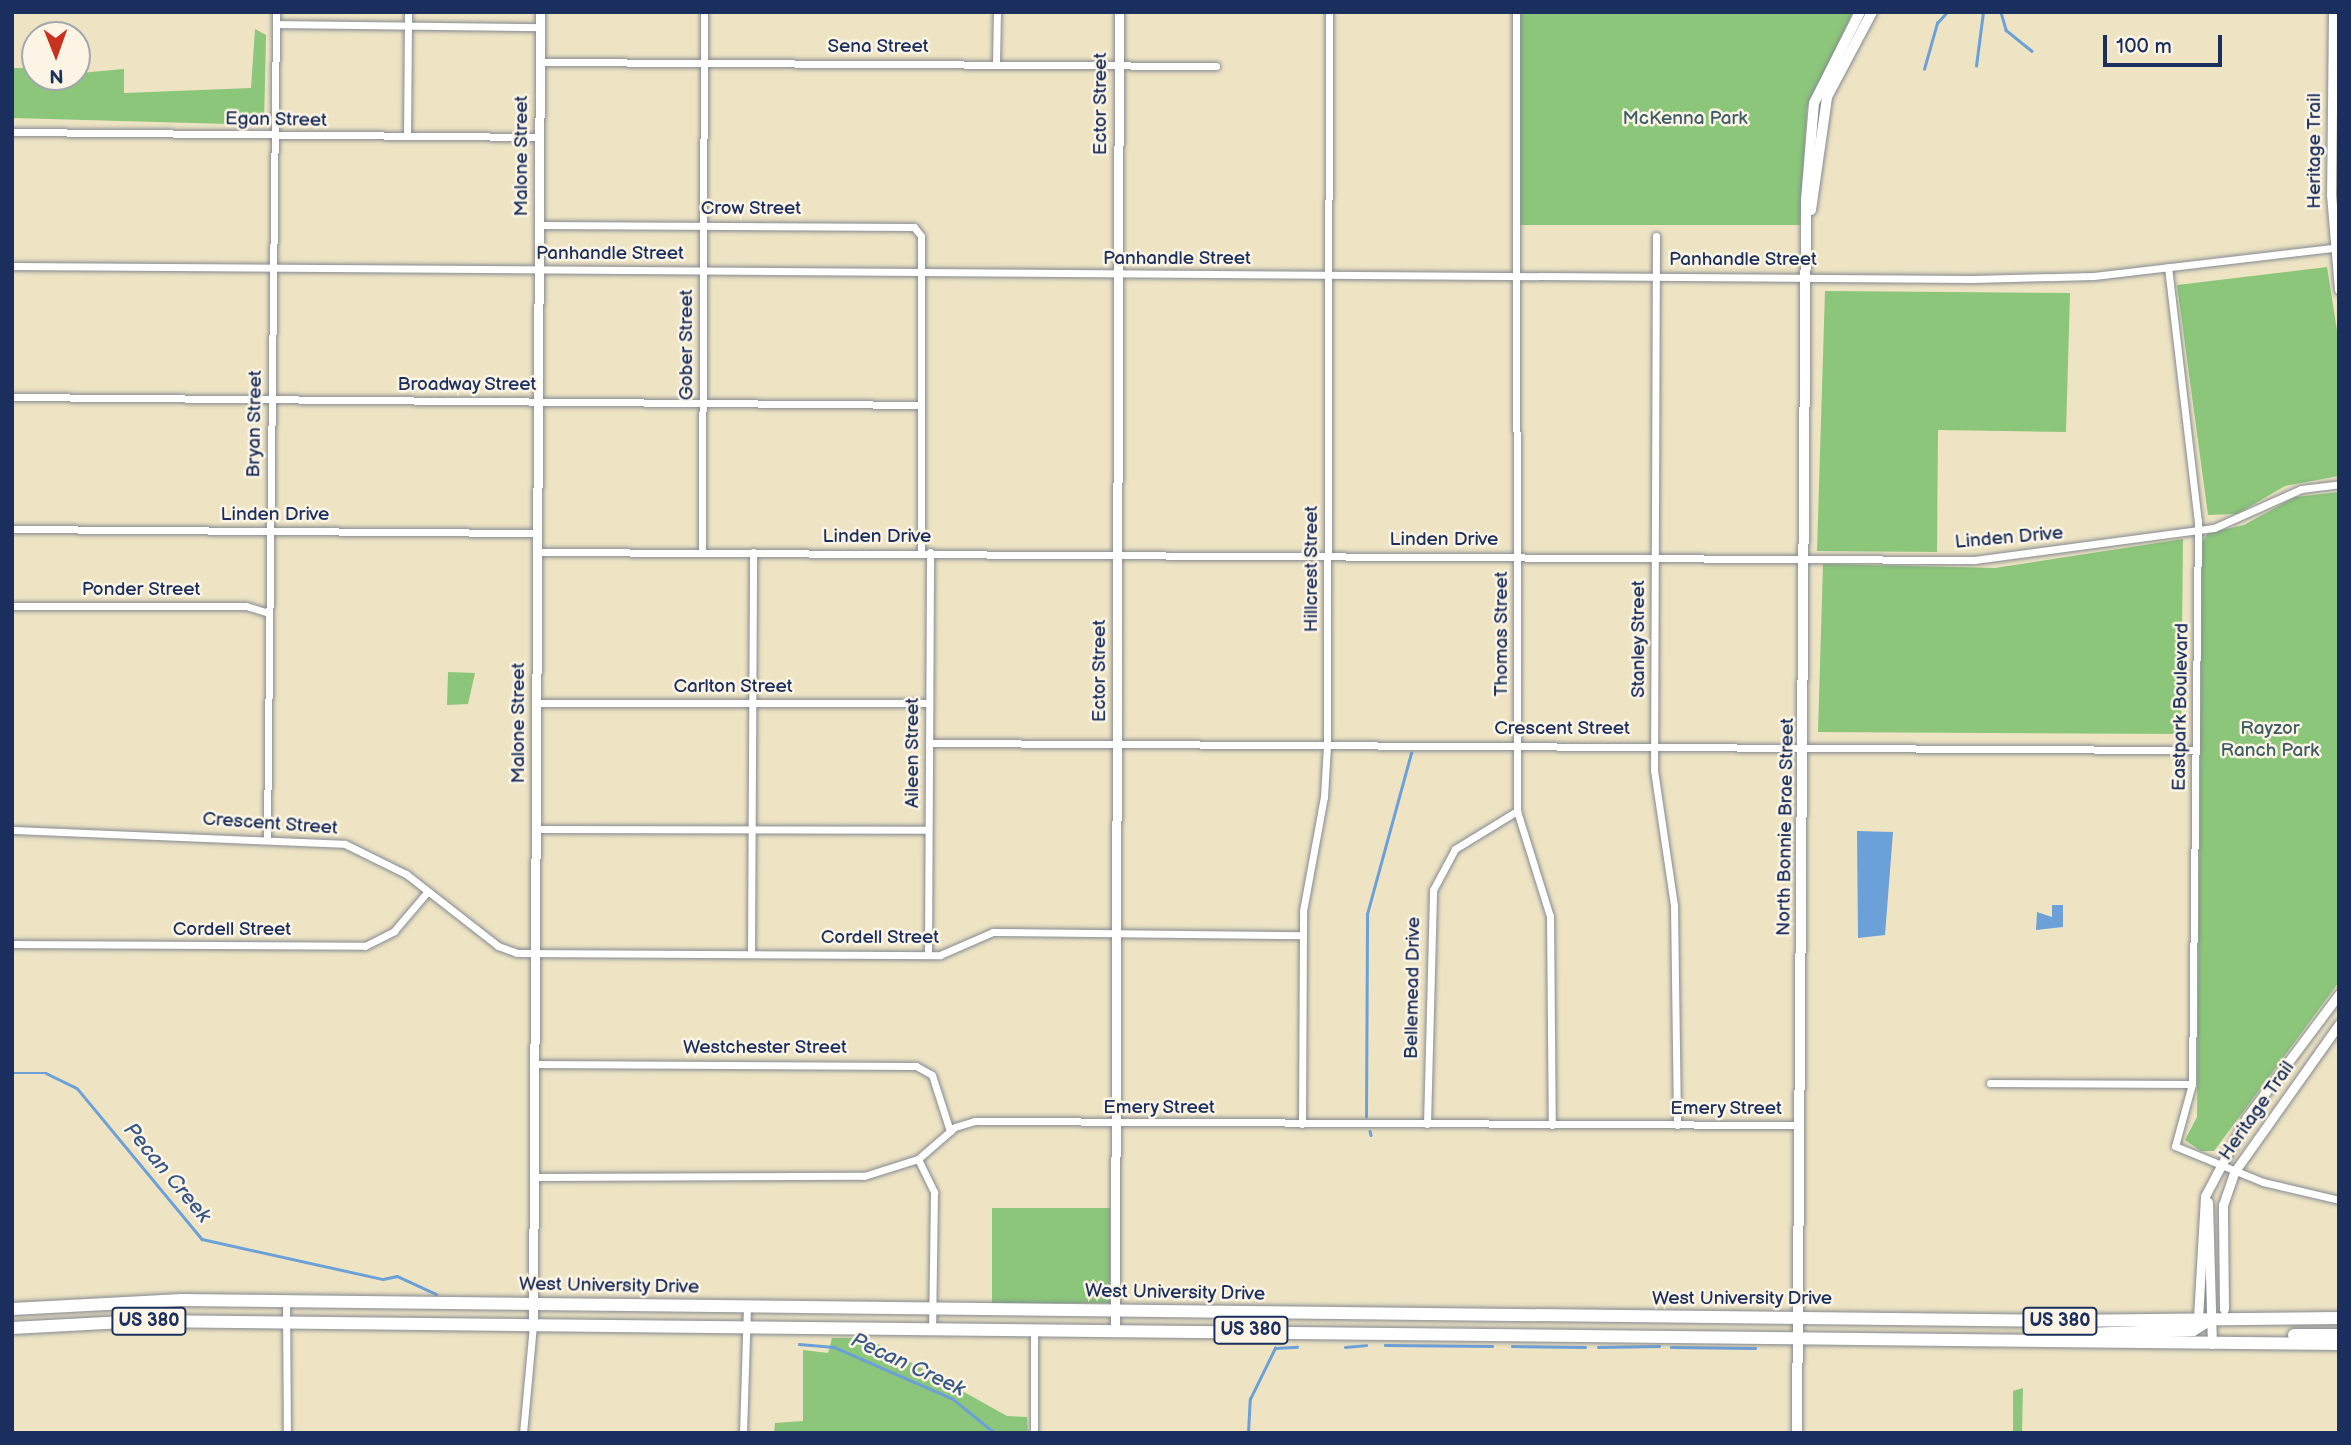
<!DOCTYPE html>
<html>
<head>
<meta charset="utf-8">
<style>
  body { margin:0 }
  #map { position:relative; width:2351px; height:1445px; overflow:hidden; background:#eee4c4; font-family:"Balsamiq Sans",sans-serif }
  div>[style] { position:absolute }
  .green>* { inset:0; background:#8bc67a; transform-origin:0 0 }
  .water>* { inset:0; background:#6ca0d8 }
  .stream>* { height:2.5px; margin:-1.25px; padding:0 1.25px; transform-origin:1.25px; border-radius:1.25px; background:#6ca0d8 }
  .roads { filter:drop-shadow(0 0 2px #848a91) drop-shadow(0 0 2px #848a91) }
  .minor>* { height:7px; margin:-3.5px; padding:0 3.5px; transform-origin:3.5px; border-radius:3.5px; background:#fff }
  .tertiary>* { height:9px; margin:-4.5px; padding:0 4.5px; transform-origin:4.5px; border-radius:4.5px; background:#fff }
  .secondary>* { height:10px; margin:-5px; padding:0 5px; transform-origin:5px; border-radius:5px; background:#fff }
  .primary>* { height:12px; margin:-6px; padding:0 6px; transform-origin:6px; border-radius:6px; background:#fff }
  span { translate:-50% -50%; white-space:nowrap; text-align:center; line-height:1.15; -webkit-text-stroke:5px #fcf5e5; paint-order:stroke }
  .shield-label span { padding:2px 5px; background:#fcf5e5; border:2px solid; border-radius:5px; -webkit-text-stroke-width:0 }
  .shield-label { font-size:18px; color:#1b2f5e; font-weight:700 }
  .street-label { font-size:19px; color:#1b2f5e }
  .park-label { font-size:19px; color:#3d5c66 }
  .water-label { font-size:21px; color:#375789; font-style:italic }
  .frame { position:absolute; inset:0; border:14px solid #1b2f5e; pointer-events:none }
  .north { position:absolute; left:21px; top:21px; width:70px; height:70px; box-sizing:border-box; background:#fcf5e5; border:2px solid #a2a6af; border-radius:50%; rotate:179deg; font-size:19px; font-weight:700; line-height:28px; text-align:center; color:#1b2f5e }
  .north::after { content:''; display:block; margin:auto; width:24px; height:32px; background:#c8321e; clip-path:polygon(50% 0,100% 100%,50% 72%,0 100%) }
  .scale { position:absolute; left:2103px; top:35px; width:119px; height:32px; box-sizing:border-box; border:4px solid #1b2f5e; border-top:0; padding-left:9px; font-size:21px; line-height:24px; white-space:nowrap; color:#1b2f5e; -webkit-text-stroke:5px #fcf5e5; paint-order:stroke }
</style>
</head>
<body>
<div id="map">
  <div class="green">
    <i style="clip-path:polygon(1517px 12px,1853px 12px,1807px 108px,1800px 225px,1519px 225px)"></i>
    <i style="clip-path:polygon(255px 29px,266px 35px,264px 125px,12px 118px,12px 68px,35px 68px,35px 77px,124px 69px,124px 93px,251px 88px)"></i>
    <i style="clip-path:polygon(2327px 267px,2339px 343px,2339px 476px,2285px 486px,2237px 514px,2208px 515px,2177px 285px)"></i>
    <i style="clip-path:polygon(1825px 291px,2070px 293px,2066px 432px,1938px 430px,1937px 552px,1817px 551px)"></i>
    <i style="clip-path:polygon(2339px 492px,2339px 982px,2214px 1151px,2201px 1151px,2185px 1140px,2197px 1117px,2202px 542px,2208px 533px,2244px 525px,2295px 497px)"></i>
    <i style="clip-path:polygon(2183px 539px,2181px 734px,1818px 732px,1823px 564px,1995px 568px)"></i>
    <i style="clip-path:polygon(448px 672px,475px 673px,468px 704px,447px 705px)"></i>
    <i style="left:992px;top:1208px;width:118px;height:95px"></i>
    <i style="clip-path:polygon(832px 1338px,867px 1338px,1007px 1416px,1027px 1417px,1028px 1433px,774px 1433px,775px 1423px,803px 1421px,803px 1350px,828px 1353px)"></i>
    <i style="clip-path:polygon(2023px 1388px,2022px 1433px,2013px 1433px,2013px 1391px)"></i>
  </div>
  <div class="water">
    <i style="clip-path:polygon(1857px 831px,1893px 832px,1885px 935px,1858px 938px)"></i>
    <i style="clip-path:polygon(2052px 905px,2063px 905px,2063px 927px,2036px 930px,2037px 912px,2052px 917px)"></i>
  </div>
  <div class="stream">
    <i style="left:2001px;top:12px;width:19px;rotate:74deg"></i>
    <i style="left:2006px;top:30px;width:33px;rotate:39deg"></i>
    <i style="left:1976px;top:66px;width:54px;rotate:-82.6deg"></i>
    <i style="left:1924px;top:69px;width:48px;rotate:-74.2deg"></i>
    <i style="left:1937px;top:23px;width:15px;rotate:-48deg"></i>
    <i style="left:12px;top:1073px;width:34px"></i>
    <i style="left:46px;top:1073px;width:34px;rotate:26deg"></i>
    <i style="left:77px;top:1088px;width:196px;rotate:50.4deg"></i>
    <i style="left:202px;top:1239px;width:185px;rotate:12.5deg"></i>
    <i style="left:383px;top:1279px;width:14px;rotate:-12deg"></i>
    <i style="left:397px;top:1276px;width:43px;rotate:24.8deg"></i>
    <i style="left:1366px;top:1117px;width:203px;rotate:-89.7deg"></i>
    <i style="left:1367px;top:914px;width:167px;rotate:-74.7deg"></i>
    <i style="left:1370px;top:1131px;width:4px;rotate:76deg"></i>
    <i style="left:799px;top:1344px;width:35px;rotate:5deg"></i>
    <i style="left:834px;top:1347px;width:130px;rotate:23.6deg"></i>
    <i style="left:953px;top:1399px;width:54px;rotate:39deg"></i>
    <i style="left:1385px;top:1345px;width:107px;rotate:0.5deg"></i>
    <i style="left:1512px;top:1346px;width:73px;rotate:0.8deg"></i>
    <i style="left:1345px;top:1347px;width:21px;rotate:-5deg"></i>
    <i style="left:1598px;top:1347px;width:61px;rotate:-0.9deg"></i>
    <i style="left:1671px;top:1347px;width:84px;rotate:0.7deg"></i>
    <i style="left:1248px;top:1433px;width:34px;rotate:-87deg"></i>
    <i style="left:1250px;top:1399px;width:57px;rotate:-63.9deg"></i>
    <i style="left:1275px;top:1348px;width:22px;rotate:-3deg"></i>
  </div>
  <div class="roads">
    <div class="minor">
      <i style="left:1516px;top:12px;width:799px;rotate:89.93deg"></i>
      <i style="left:1517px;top:811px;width:110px;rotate:72.6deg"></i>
      <i style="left:1550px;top:916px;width:209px;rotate:89.5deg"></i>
      <i style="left:276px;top:24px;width:264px;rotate:0.7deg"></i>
      <i style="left:540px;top:62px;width:676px;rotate:0.34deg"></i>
      <i style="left:996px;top:63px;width:51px;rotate:-88.9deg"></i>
      <i style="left:12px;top:132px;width:528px;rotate:0.54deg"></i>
      <i style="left:407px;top:136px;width:124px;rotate:-89.5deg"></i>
      <i style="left:539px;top:225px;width:375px;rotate:0.3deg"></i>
      <i style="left:914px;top:227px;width:11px;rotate:52deg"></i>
      <i style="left:921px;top:236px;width:317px;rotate:90deg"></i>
      <i style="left:1656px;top:236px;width:534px;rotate:90.21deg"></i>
      <i style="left:1654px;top:770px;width:136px;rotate:81.6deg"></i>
      <i style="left:1674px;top:905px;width:220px;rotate:89.2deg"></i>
      <i style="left:12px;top:266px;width:1960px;rotate:0.38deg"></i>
      <i style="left:1972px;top:279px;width:121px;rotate:-1.4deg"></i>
      <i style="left:2093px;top:276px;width:248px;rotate:-6.7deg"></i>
      <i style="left:2168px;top:267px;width:256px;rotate:83.3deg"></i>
      <i style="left:2198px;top:521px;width:563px;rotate:90.61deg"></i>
      <i style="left:2192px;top:1084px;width:64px;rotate:105.3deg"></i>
      <i style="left:2175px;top:1146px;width:95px;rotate:22.2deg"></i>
      <i style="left:2263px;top:1182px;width:78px;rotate:13.3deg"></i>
      <i style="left:12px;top:397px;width:909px;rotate:0.5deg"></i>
      <i style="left:12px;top:529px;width:526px;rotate:0.44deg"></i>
      <i style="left:538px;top:552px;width:1436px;rotate:0.32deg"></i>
      <i style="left:1974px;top:560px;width:242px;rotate:-7.6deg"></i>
      <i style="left:2214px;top:528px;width:95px;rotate:-24.1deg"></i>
      <i style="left:2301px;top:489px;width:38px;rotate:-7deg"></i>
      <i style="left:702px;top:552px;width:540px;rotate:-89.79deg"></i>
      <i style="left:12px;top:606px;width:234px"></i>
      <i style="left:246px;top:606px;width:24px;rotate:17deg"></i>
      <i style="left:537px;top:703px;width:392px"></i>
      <i style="left:929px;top:743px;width:1267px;rotate:0.32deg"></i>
      <i style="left:536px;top:829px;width:392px;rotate:0.1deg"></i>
      <i style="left:12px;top:830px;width:333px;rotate:2.4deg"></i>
      <i style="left:345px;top:844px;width:68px;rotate:26.2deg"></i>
      <i style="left:406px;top:874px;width:117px;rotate:38deg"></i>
      <i style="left:498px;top:946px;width:20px;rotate:20deg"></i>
      <i style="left:517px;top:953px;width:423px;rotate:0.3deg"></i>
      <i style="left:940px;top:955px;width:58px;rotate:-23.5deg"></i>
      <i style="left:993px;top:932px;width:310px;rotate:0.6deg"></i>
      <i style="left:267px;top:836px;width:824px;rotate:-89.37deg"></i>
      <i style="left:12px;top:944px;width:353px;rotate:0.3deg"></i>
      <i style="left:365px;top:946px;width:33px;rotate:-27deg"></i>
      <i style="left:394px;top:931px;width:52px;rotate:-49.6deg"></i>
      <i style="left:751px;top:954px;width:402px;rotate:-89.7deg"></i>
      <i style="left:928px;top:954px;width:402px;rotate:-89.7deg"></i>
      <i style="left:535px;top:1064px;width:381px;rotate:0.3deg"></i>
      <i style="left:916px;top:1066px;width:18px;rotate:29deg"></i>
      <i style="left:932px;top:1075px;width:59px;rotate:72.2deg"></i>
      <i style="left:1990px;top:1083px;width:202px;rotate:0.3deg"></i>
      <i style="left:1302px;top:1124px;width:213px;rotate:-89.7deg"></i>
      <i style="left:1303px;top:911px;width:116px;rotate:-79.6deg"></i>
      <i style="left:1324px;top:797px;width:52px;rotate:-86.7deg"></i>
      <i style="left:1327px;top:745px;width:733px;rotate:-89.84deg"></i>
      <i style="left:1427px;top:1124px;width:234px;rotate:-88.5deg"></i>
      <i style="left:1433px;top:890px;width:47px;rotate:-61.8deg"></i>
      <i style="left:1455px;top:849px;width:73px;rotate:-31.5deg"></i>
      <i style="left:918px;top:1159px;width:37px;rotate:64deg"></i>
      <i style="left:934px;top:1192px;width:135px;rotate:90.8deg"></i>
      <i style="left:535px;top:1177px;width:329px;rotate:-0.2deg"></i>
      <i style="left:864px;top:1176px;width:57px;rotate:-17.5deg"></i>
      <i style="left:918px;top:1159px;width:49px;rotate:-40.9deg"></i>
      <i style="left:955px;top:1127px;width:21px;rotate:-17deg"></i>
      <i style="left:975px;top:1121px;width:824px;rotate:0.28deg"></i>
      <i style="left:286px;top:1301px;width:132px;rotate:89.6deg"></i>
      <i style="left:523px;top:1433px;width:108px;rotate:-84.7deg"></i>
      <i style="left:743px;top:1433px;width:125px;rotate:-88.2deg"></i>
      <i style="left:1034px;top:1433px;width:105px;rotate:-90deg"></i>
    </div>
    <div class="tertiary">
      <i style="left:2333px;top:12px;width:182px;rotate:90.6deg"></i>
      <i style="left:2331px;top:194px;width:96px;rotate:85.2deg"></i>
      <i style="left:2208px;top:1202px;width:142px;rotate:88.4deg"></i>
      <i style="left:2224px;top:1309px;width:104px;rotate:-90.6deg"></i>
      <i style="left:2223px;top:1205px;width:36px;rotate:-71deg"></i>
      <i style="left:2235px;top:1171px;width:180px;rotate:-54.7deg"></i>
      <i style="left:2198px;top:1318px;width:122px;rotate:-86.7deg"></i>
      <i style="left:2205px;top:1196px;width:89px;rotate:-62deg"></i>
      <i style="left:2247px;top:1117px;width:154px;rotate:-53.2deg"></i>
      <i style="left:533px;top:1324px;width:1312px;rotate:-89.69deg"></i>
      <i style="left:1115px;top:1330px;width:1318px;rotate:-89.83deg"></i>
    </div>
    <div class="secondary">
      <i style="left:1811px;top:210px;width:114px;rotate:-81.9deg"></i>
      <i style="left:1827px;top:97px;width:96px;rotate:-62.1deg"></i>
      <i style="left:1797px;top:1433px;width:1233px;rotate:-89.58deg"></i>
      <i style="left:1806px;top:200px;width:97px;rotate:-85.3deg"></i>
      <i style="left:1814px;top:103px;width:102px;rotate:-63.2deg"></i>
    </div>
    <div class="primary">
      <i style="left:12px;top:1309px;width:170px;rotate:-3deg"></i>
      <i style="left:182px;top:1300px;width:1875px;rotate:0.64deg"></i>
      <i style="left:2057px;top:1321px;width:282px;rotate:-0.6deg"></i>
      <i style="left:12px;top:1328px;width:131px;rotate:-3.1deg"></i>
      <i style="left:143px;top:1321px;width:2196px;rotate:0.6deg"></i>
      <i style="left:2059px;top:1335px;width:134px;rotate:-2.1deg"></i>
      <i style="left:2193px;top:1330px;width:22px;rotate:-32deg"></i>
      <i style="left:2294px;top:1335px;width:45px"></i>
    </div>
  </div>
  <div class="shield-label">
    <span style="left:149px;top:1321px">US 380</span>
    <span style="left:2060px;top:1321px">US 380</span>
    <span style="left:1251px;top:1330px">US 380</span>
  </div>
  <div class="street-label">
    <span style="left:878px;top:47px">Sena Street</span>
    <span style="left:1101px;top:104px;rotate:-90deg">Ector Street</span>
    <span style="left:276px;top:120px;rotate:1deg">Egan Street</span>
    <span style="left:2315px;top:151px;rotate:-90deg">Heritage Trail</span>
    <span style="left:522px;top:156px;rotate:-90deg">Malone Street</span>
    <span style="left:751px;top:209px">Crow Street</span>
    <span style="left:610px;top:254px">Panhandle Street</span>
    <span style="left:1177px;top:259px">Panhandle Street</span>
    <span style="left:1743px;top:260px">Panhandle Street</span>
    <span style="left:687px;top:345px;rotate:-90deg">Gober Street</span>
    <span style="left:467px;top:385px">Broadway Street</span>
    <span style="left:255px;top:424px;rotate:-89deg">Bryan Street</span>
    <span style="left:275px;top:515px">Linden Drive</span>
    <span style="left:877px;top:537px">Linden Drive</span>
    <span style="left:2009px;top:538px;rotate:-5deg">Linden Drive</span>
    <span style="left:1444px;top:540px">Linden Drive</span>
    <span style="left:1312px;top:569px;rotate:-90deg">Hillcrest Street</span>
    <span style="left:141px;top:590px">Ponder Street</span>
    <span style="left:1502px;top:634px;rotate:-90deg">Thomas Street</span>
    <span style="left:1639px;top:639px;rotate:-90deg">Stanley Street</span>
    <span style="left:1100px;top:671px;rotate:-90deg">Ector Street</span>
    <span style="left:733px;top:687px">Carlton Street</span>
    <span style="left:2181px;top:707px;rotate:-89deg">Eastpark Boulevard</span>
    <span style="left:519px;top:723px;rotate:-90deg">Malone Street</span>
    <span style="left:1562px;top:729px">Crescent Street</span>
    <span style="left:913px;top:753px;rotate:-90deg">Aileen Street</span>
    <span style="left:270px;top:824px;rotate:4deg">Crescent Street</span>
    <span style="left:1786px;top:827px;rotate:-89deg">North Bonnie Brae Street</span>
    <span style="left:232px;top:930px">Cordell Street</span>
    <span style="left:880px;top:938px">Cordell Street</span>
    <span style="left:1413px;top:988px;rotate:-89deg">Bellemead Drive</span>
    <span style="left:765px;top:1048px">Westchester Street</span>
    <span style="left:1159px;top:1108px">Emery Street</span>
    <span style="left:1726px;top:1109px">Emery Street</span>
    <span style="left:2257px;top:1111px;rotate:-55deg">Heritage Trail</span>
    <span style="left:609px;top:1286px;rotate:1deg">West University Drive</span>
    <span style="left:1175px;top:1293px;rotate:1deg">West University Drive</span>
    <span style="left:1742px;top:1299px">West University Drive</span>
  </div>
  <div class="park-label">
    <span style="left:1685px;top:119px">McKenna Park</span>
    <span style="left:2270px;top:740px">Rayzor<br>Ranch Park</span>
  </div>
  <div class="water-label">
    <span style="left:167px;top:1173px;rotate:50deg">Pecan Creek</span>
    <span style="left:908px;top:1365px;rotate:25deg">Pecan Creek</span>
  </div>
  <div class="frame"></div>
  <div class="north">N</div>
  <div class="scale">100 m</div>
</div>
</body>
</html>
